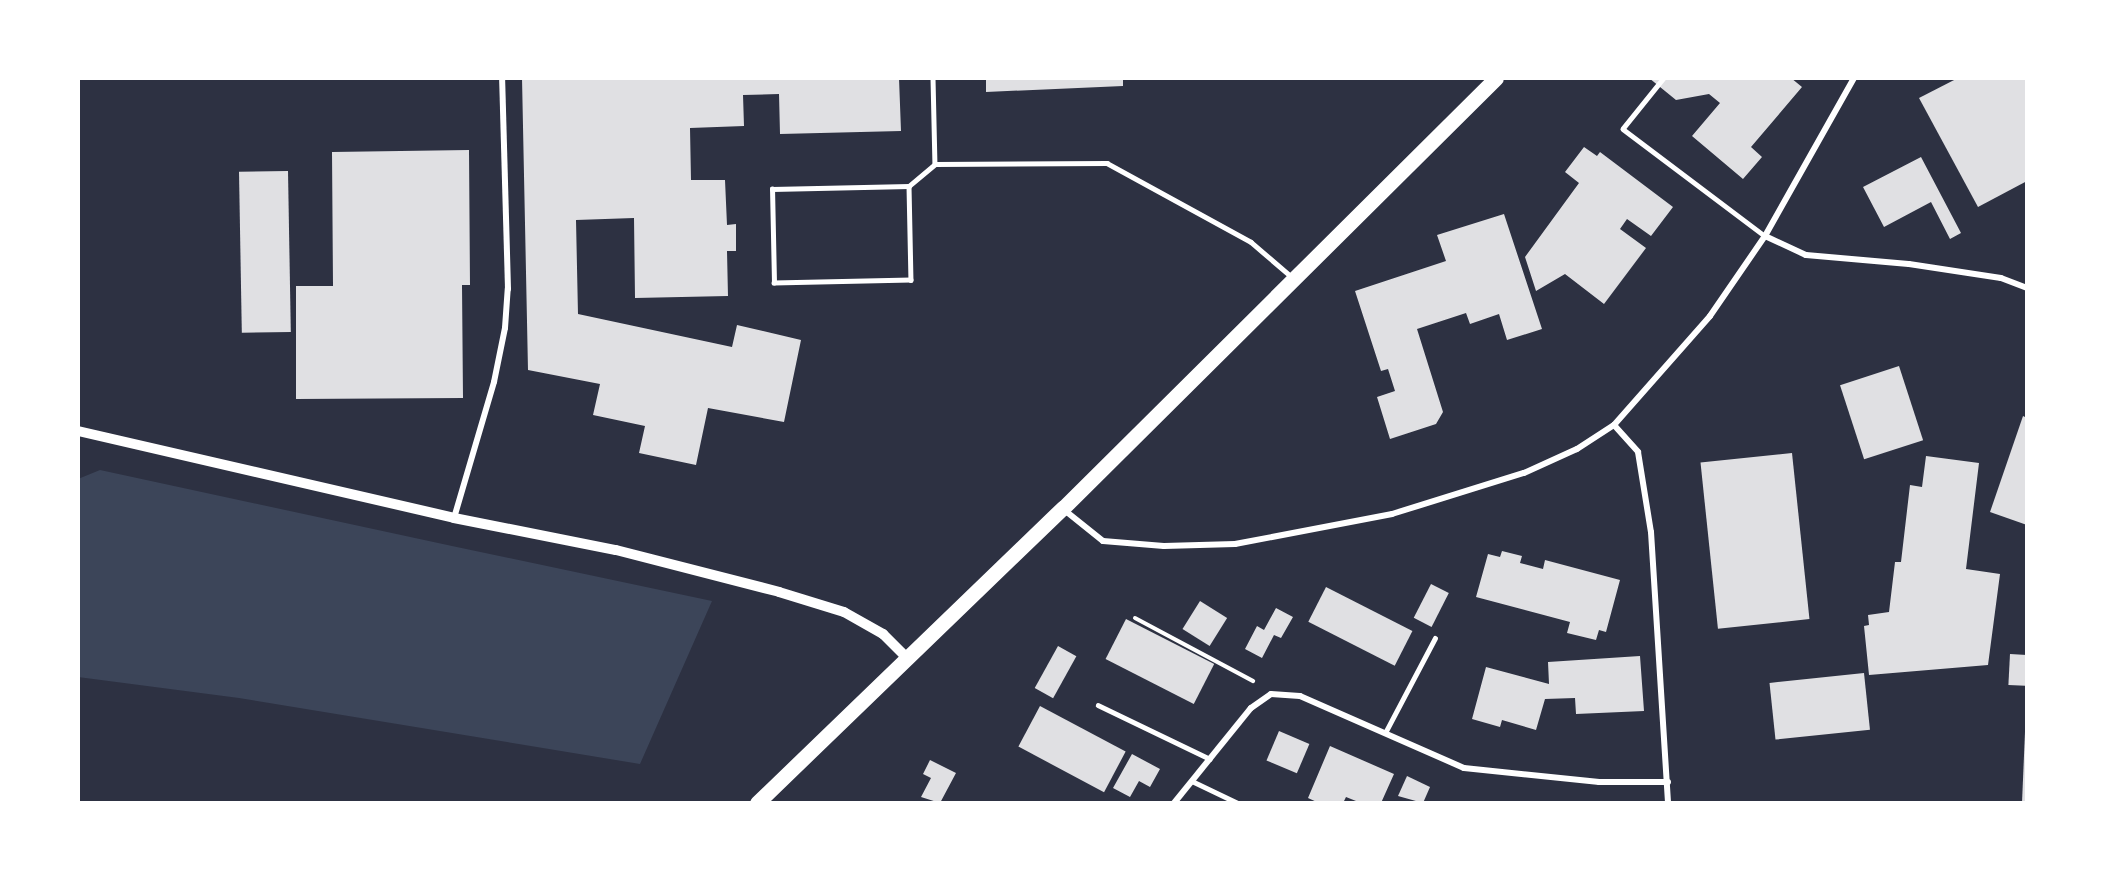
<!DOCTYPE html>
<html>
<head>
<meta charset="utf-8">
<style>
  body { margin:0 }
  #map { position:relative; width:2105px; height:881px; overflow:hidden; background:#2d3142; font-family:"Noto Sans",sans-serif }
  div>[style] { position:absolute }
  .green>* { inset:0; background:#3c4559 }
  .building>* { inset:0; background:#e0e0e3; transform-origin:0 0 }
  .path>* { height:4px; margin:-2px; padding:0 2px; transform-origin:2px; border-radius:2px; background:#fff }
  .service>* { height:4.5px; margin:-2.25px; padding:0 2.25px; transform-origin:2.25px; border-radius:2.25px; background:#fff }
  .minor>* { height:6px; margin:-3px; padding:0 3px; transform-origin:3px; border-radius:3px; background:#fff }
  .tertiary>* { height:10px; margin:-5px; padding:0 5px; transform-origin:5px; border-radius:5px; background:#fff }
  .primary>* { height:15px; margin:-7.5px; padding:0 7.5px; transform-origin:7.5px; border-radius:7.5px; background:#fff }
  span { translate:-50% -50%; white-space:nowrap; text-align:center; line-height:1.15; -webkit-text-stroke:4.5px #fff; paint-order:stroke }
  .frame { position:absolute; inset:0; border:80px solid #fff; pointer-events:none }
</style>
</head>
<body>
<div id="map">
  <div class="green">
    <i style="clip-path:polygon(100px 470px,452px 546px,712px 601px,640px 764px,239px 698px,78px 677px,78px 479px)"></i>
  </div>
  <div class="building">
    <i style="clip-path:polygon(522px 78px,899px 78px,901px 131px,780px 134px,779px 94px,743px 95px,744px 126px,690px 128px,691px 180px,725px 180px,727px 225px,736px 224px,736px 251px,727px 251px,728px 296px,635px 298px,634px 218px,576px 220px,578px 314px,732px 347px,737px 325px,801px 340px,784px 422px,708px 408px,696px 465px,639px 453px,645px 426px,593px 415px,600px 384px,528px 370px)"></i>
    <i style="clip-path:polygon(986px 78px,1123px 78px,1123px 86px,986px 92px)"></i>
    <i style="clip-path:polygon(1649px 78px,1791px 78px,1802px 87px,1751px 147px,1762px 157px,1743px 179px,1692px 136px,1720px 103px,1709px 94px,1676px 100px)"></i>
    <i style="clip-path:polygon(1958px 78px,2027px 78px,2027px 181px,1978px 207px,1919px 98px)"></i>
    <i style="clip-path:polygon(1584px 147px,1597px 156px,1600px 152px,1673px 207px,1651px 236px,1627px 219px,1620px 229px,1646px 248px,1604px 304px,1565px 274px,1536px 291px,1525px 257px,1579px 183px,1565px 172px)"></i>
    <i style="clip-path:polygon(469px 150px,470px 285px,462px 285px,463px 398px,296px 399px,296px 286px,333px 286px,332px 152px)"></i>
    <i style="clip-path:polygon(1921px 157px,1961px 233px,1950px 239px,1931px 202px,1884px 227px,1863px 187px)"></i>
    <i style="left:288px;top:171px;width:161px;height:49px;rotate:89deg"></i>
    <i style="clip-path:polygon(1504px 214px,1542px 329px,1507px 340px,1499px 314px,1470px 324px,1466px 313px,1417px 329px,1443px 412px,1436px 424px,1390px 439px,1377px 397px,1395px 391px,1388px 369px,1381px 371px,1355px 291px,1446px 261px,1437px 235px)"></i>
    <i style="left:1899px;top:366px;width:78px;height:62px;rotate:72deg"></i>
    <i style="clip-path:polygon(2023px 416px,2027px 418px,2027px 525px,1990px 512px)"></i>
    <i style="left:1792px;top:453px;width:167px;height:92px;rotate:84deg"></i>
    <i style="clip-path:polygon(1926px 456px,1979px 463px,1966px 569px,2000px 574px,1988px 665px,1869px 675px,1864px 626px,1869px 625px,1868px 615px,1889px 612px,1895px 562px,1901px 562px,1910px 485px,1922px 487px)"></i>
    <i style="clip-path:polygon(1502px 551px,1522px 556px,1520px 563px,1543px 569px,1545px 560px,1620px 580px,1606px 632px,1599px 630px,1596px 640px,1567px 633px,1570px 622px,1476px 597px,1488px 554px,1500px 557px)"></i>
    <i style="left:1431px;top:584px;width:20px;height:38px;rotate:27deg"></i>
    <i style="left:1326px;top:587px;width:97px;height:39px;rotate:27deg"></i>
    <i style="left:1200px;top:601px;width:32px;height:33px;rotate:32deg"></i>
    <i style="clip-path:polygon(1276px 608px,1293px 617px,1281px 638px,1274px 635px,1262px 658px,1245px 649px,1257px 626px,1264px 630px)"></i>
    <i style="left:1126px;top:619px;width:99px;height:45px;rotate:27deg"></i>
    <i style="left:1058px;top:646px;width:21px;height:48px;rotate:29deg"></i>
    <i style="left:2010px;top:654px;width:17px;height:31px;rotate:3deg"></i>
    <i style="clip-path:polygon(1640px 656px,1644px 711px,1576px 714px,1575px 698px,1545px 699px,1536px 730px,1502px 720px,1500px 727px,1472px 719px,1486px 667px,1549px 684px,1548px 662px)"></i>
    <i style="left:1864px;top:673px;width:57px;height:95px;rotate:84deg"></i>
    <i style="left:1040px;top:706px;width:97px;height:46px;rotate:28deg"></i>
    <i style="left:1279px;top:731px;width:33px;height:32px;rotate:23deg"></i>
    <i style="clip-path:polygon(2025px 732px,2027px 803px,2022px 803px)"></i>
    <i style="clip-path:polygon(1330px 746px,1394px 774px,1381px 803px,1361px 803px,1346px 797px,1343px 803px,1319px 803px,1308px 798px)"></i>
    <i style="clip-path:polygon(1132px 754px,1160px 769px,1150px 787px,1139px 781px,1130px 797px,1113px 788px)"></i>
    <i style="clip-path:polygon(930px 760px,956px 773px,940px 803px,921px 797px,931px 778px,923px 774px)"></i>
    <i style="clip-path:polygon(1407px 776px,1430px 787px,1423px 803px,1398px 796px)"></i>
  </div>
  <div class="path">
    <i style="left:1135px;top:618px;width:134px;rotate:28.1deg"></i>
  </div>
  <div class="service">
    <i style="left:933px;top:78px;width:86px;rotate:88.7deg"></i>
    <i style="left:1664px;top:78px;width:65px;rotate:128.8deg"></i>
    <i style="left:1623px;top:129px;width:178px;rotate:37deg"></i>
    <i style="left:909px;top:186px;width:94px;rotate:88.8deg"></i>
    <i style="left:911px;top:280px;width:137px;rotate:178.7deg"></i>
    <i style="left:774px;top:283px;width:94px;rotate:-91.2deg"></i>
    <i style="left:772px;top:189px;width:137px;rotate:-1.3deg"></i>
    <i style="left:909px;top:186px;width:34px;rotate:-40deg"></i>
    <i style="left:935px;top:164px;width:172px;rotate:-0.3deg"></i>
    <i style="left:1107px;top:163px;width:164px;rotate:28.7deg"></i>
    <i style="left:1251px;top:242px;width:54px;rotate:40.5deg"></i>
    <i style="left:1098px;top:705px;width:124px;rotate:25.7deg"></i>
    <i style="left:1385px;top:733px;width:107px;rotate:-62.2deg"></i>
    <i style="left:1192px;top:781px;width:51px;rotate:25.6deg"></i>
  </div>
  <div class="minor">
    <i style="left:1765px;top:236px;width:45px;rotate:24.9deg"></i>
    <i style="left:1806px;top:255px;width:103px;rotate:5deg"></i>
    <i style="left:1909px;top:264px;width:93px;rotate:8.7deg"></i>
    <i style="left:2001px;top:278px;width:28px;rotate:21deg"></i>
    <i style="left:1614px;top:425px;width:36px;rotate:48deg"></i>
    <i style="left:1638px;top:452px;width:81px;rotate:80.8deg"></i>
    <i style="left:1651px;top:532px;width:272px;rotate:86.4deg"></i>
    <i style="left:1063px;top:509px;width:51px;rotate:38.7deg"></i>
    <i style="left:1103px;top:541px;width:61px;rotate:4.7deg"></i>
    <i style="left:1164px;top:546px;width:71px;rotate:-1.6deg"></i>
    <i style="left:1235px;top:544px;width:160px;rotate:-10.8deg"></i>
    <i style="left:1392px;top:514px;width:138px;rotate:-17.3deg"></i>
    <i style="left:1524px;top:473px;width:58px;rotate:-24.4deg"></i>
    <i style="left:1577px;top:449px;width:44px;rotate:-33deg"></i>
    <i style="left:1614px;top:425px;width:145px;rotate:-48.6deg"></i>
    <i style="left:1710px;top:316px;width:97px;rotate:-55.5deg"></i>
    <i style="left:1765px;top:236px;width:181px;rotate:-60.6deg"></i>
    <i style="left:454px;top:518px;width:142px;rotate:-73.6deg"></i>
    <i style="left:494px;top:382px;width:55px;rotate:-78.5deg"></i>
    <i style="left:505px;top:328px;width:39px;rotate:-86deg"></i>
    <i style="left:508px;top:289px;width:211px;rotate:-91.6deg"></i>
    <i style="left:1174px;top:803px;width:122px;rotate:-51deg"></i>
    <i style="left:1251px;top:708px;width:24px;rotate:-35deg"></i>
    <i style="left:1271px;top:694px;width:29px;rotate:4deg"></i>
    <i style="left:1300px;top:696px;width:179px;rotate:23.7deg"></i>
    <i style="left:1464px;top:768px;width:136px;rotate:5.9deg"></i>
    <i style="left:1599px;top:782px;width:69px"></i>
  </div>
  <div class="tertiary">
    <i style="left:78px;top:431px;width:386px;rotate:13deg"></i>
    <i style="left:454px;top:518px;width:165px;rotate:11.2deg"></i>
    <i style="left:616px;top:550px;width:168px;rotate:14.4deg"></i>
    <i style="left:779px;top:592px;width:68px;rotate:17.1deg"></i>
    <i style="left:844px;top:612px;width:45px;rotate:29.4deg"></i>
    <i style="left:883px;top:634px;width:33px;rotate:45deg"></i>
  </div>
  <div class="primary">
    <i style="left:757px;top:803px;width:425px;rotate:-44deg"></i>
    <i style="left:1063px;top:508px;width:610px;rotate:-44.8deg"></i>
  </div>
  <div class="frame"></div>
</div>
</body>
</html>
